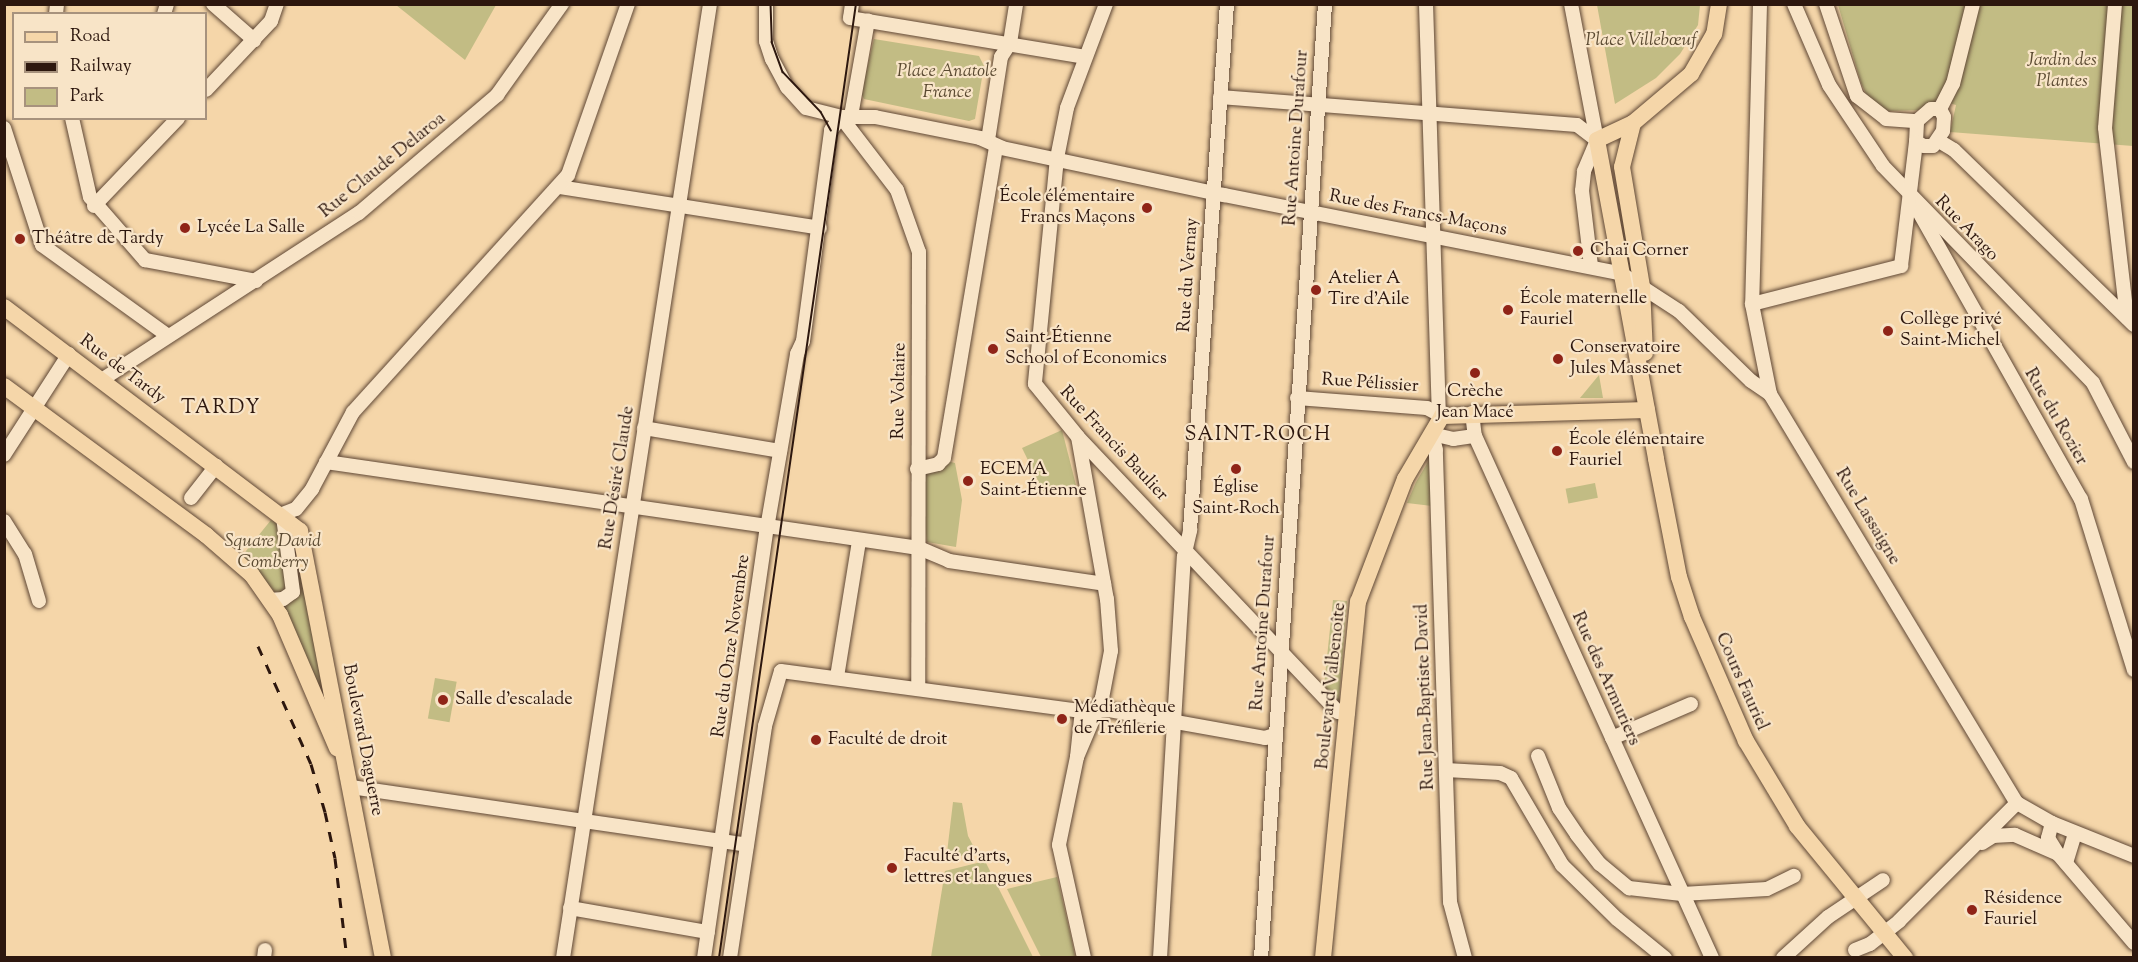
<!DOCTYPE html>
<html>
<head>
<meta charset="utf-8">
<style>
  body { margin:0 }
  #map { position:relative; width:2138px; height:962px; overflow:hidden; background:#f5d6a9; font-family:"Sorts Mill Goudy",serif }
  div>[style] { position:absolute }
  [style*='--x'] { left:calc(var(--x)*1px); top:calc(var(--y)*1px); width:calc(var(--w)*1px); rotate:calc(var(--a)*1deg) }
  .green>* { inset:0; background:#c2bc84; transform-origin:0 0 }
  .roads { filter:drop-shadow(0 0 2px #5f4735) drop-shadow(0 0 2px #5f4735) }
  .minor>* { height:14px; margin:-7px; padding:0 7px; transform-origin:7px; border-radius:7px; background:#f8e4c7 }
  .major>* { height:16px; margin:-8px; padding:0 8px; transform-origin:8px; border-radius:8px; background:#f5d6a9 }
  .tram>* { height:1.5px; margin:-0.75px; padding:0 0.75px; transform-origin:0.75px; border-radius:0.75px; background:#2d170e }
  .rail>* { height:3px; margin-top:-1.5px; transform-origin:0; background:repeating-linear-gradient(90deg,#2d170e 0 10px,transparent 0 20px) }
  .dots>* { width:16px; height:16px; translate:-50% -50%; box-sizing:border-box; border:3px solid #f8e4c7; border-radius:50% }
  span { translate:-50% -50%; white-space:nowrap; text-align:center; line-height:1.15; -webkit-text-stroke:4.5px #f8e4c7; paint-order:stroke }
  .park-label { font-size:18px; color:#5a4931; font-style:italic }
  .street-label { font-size:18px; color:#2d170e }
  .poi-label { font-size:18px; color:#2d170e }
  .right { translate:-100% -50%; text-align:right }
  .left { translate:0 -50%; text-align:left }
  .neighbourhood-label { font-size:20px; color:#2d170e; letter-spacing:1.5px }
  .frame { position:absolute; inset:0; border:6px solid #2d170e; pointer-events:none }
  .legend { position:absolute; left:12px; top:12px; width:195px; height:108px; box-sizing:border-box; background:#f8e4c7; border:2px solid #a7927d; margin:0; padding:8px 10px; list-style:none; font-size:18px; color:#2d170e }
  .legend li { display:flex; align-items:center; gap:12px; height:30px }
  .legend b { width:30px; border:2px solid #a7927d }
</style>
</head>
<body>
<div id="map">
  <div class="green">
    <i style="clip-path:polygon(396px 5px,396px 4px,496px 5px,465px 60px)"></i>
    <i style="clip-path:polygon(1597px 5px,1700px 5px,1698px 25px,1680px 54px,1656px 78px,1615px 104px)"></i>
    <i style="clip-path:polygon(1838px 5px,2133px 5px,2133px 146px,1950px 132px,1956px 105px,1939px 100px,1927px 110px,1888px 111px,1869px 100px,1861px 83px)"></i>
    <i style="clip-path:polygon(874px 39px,979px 56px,984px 66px,975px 119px,969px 121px,864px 99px,861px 93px)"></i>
    <i style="clip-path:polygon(1599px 375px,1603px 398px,1580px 398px)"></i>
    <i style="clip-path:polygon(1062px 430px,1078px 493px,1046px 497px,1022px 448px)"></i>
    <i style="clip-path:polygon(1431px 457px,1432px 506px,1407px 503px,1416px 482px)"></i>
    <i style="clip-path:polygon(947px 461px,955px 463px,962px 500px,956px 547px,927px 542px,923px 511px,924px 473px)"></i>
    <i style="left:1595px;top:483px;width:15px;height:30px;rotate:79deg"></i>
    <i style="clip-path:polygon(271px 520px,294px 535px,325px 700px,274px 591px,242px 556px)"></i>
    <i style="clip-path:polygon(1333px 600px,1347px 601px,1339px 701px,1324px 686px)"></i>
    <i style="left:435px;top:678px;width:22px;height:41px;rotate:10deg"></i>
    <i style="clip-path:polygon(953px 802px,962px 803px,968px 836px,976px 851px,946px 861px)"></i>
    <i style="clip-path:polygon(985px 861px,1033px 957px,931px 957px,945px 871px)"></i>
    <i style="clip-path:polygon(1057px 877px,1072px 941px,1075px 957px,1041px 957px,1007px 889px)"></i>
  </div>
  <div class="roads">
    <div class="minor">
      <i style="--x:213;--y:4;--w:55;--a:41.3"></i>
      <i style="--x:766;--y:4;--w:37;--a:90"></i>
      <i style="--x:766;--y:41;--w:19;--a:72"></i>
      <i style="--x:772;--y:59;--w:32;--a:62"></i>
      <i style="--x:787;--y:87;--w:28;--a:48"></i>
      <i style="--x:806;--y:108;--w:36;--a:14"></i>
      <i style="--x:841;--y:117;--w:34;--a:0"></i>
      <i style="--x:875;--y:117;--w:107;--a:11.3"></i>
      <i style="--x:980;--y:138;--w:24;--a:24"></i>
      <i style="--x:1002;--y:148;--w:227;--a:12"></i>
      <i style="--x:1224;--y:195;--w:406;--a:11.2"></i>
      <i style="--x:1622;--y:274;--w:68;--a:33"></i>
      <i style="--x:1679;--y:311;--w:100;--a:44.2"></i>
      <i style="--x:1751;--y:381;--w:23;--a:34"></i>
      <i style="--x:1770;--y:394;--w:478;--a:58.9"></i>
      <i style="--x:2017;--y:803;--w:40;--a:29.7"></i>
      <i style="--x:2052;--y:823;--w:88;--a:21.9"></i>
      <i style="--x:852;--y:4;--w:14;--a:98"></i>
      <i style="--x:850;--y:18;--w:238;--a:9.4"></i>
      <i style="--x:1106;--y:4;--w:111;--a:110.6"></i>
      <i style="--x:1067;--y:108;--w:51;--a:101.3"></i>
      <i style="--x:1057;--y:158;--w:227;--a:95.6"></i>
      <i style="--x:1035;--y:384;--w:68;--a:50.9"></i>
      <i style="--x:1078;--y:437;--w:378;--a:46.6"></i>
      <i style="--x:1338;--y:712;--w:10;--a:6"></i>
      <i style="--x:1426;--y:4;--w:409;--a:88.2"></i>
      <i style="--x:1571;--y:4;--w:138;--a:79.2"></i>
      <i style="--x:1760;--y:4;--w:300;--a:91.5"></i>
      <i style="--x:1752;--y:304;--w:92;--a:78.7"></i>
      <i style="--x:1794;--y:4;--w:88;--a:66.6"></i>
      <i style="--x:1829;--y:85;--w:97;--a:56.3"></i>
      <i style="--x:1883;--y:166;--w:302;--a:45.9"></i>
      <i style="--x:2093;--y:383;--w:89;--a:62.6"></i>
      <i style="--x:1826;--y:4;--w:97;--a:71.4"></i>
      <i style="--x:1857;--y:96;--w:37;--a:38"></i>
      <i style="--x:1886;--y:119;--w:31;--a:4"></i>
      <i style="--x:2115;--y:4;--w:124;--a:94.6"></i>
      <i style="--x:2105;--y:128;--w:191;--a:83.4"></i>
      <i style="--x:56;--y:14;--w:10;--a:-84"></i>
      <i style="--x:164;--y:14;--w:10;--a:-73"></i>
      <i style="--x:206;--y:90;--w:95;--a:-46.7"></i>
      <i style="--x:271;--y:21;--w:18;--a:-71"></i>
      <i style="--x:1220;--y:97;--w:358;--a:4.5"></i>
      <i style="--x:1577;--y:125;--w:25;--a:37"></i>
      <i style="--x:1931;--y:109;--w:9;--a:0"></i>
      <i style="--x:1940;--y:109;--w:9;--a:63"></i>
      <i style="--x:1944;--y:117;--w:14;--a:94"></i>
      <i style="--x:1943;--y:131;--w:18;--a:124"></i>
      <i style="--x:1933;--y:146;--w:9;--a:180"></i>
      <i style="--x:1924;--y:146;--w:9;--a:-153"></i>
      <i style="--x:1916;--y:142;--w:21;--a:-87"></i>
      <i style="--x:1917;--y:121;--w:18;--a:-41"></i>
      <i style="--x:1940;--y:109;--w:28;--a:-63"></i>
      <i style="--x:1953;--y:84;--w:82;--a:-76"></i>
      <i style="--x:851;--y:116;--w:97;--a:-79.9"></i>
      <i style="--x:841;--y:117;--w:92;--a:52.5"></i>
      <i style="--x:897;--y:190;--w:66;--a:70.5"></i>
      <i style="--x:919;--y:252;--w:436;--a:90.1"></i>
      <i style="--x:72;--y:118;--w:81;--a:77.2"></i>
      <i style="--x:90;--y:197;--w:84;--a:48.9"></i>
      <i style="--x:145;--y:260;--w:113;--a:10.7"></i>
      <i style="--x:4;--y:128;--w:123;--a:72"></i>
      <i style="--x:42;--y:245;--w:155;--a:35.8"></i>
      <i style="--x:988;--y:140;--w:84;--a:-81.1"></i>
      <i style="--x:1001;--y:57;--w:17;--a:-57"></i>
      <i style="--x:1010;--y:43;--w:39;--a:-81"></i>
      <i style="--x:1939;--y:141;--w:17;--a:31"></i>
      <i style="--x:1954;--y:150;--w:251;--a:44.2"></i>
      <i style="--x:559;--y:187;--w:264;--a:8.9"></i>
      <i style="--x:94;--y:206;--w:122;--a:-46.3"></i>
      <i style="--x:1919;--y:212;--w:330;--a:60.6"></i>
      <i style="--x:2081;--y:499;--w:179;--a:72.8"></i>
      <i style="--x:1591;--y:266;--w:76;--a:-96.8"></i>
      <i style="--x:1582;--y:191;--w:20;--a:-84"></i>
      <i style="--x:1584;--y:171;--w:34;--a:-67"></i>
      <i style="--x:1752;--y:304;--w:154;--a:-14.3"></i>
      <i style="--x:1901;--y:266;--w:125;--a:-83.1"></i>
      <i style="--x:103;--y:379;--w:305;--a:-33"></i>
      <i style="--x:359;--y:213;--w:182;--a:-40.5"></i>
      <i style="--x:497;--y:95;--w:112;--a:-54.5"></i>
      <i style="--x:1297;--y:398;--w:130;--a:4.4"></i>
      <i style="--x:1427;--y:408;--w:17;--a:28"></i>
      <i style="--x:1472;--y:413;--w:23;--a:83"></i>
      <i style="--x:1475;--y:436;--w:573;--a:65.58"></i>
      <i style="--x:644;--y:428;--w:138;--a:9.6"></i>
      <i style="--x:1078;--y:437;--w:165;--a:79.9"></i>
      <i style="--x:1107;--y:599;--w:52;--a:85.6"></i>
      <i style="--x:1111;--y:651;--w:48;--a:100.8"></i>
      <i style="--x:1102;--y:698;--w:64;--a:113"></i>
      <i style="--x:1077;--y:757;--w:37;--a:-84"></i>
      <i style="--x:1081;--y:720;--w:10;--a:-53"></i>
      <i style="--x:4;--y:455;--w:120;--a:-57.2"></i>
      <i style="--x:326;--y:462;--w:599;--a:8.25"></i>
      <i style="--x:919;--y:548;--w:33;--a:23"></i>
      <i style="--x:949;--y:561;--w:157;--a:8.4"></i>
      <i style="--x:917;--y:469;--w:22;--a:-13"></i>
      <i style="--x:938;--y:464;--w:8;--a:-45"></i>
      <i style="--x:944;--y:458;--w:316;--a:-80.5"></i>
      <i style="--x:191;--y:498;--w:41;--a:-52"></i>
      <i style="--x:280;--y:515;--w:17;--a:-21"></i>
      <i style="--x:296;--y:509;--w:26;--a:-51"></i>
      <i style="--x:312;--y:489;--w:87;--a:-62"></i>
      <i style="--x:353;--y:412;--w:320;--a:-47.8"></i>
      <i style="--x:568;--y:175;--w:181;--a:-70.7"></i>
      <i style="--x:4;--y:521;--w:39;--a:58"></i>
      <i style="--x:25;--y:554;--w:49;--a:73.4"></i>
      <i style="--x:269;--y:600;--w:14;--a:-4"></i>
      <i style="--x:283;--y:599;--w:12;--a:-35"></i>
      <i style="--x:293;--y:592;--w:76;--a:-97.6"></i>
      <i style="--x:837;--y:677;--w:138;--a:-80.8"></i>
      <i style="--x:1612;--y:738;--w:86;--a:-23.3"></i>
      <i style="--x:1538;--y:756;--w:56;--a:68"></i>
      <i style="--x:1559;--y:808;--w:32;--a:56"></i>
      <i style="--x:1577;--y:835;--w:37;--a:52"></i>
      <i style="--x:1600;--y:864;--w:38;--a:40"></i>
      <i style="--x:1629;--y:888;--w:53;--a:6.5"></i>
      <i style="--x:1682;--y:894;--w:85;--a:-3.4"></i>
      <i style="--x:1767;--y:889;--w:30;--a:-26"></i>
      <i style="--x:1077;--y:757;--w:90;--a:101.6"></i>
      <i style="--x:1059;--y:845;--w:116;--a:77.5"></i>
      <i style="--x:1446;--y:770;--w:54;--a:3.2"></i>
      <i style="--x:1500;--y:773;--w:12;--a:24"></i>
      <i style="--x:1511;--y:778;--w:101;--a:59.6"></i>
      <i style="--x:1562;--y:865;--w:77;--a:44.5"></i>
      <i style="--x:1617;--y:919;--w:62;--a:39.1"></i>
      <i style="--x:351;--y:787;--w:400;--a:8.3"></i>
      <i style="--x:2052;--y:823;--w:16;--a:105"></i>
      <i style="--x:2048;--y:838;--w:19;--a:58"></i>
      <i style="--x:2058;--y:854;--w:117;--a:49.5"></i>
      <i style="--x:1982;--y:843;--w:13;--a:-32"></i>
      <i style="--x:1993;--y:836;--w:22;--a:-3"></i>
      <i style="--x:2015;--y:835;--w:45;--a:23.7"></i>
      <i style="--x:2066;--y:863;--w:30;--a:-73"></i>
      <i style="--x:570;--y:908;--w:140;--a:9.9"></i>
      <i style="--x:1855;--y:950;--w:16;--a:-22"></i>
      <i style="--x:1870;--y:944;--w:37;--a:-38"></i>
      <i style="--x:1899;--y:921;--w:167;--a:-45"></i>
      <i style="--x:264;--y:958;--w:8;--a:-83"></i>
      <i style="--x:563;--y:958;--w:965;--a:-81.24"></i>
      <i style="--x:704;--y:958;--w:435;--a:-81.7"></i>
      <i style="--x:767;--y:528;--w:177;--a:-80.2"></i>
      <i style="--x:797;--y:354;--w:14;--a:-65"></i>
      <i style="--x:803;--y:341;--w:213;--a:-82.4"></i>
      <i style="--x:831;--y:130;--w:16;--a:-52"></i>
      <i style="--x:730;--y:958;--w:235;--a:-81.4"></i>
      <i style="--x:765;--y:726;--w:57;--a:-73.8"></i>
      <i style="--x:781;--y:671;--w:309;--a:7.6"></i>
      <i style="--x:1087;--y:712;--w:22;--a:-5"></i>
      <i style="--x:1109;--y:710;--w:158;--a:10.2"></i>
      <i style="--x:1265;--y:738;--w:9;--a:-18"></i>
      <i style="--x:1160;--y:958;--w:402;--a:-86.6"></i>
      <i style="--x:1184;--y:557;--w:28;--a:-77"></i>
      <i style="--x:1190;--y:530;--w:527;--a:-85.98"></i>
      <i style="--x:1261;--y:958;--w:956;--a:-86.16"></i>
      <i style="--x:1465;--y:958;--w:58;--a:-105"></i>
      <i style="--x:1450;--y:902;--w:452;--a:-91.8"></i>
      <i style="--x:1436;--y:450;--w:16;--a:-104"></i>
      <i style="--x:1432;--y:434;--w:22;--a:13"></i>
      <i style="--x:1453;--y:439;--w:22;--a:-8"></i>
      <i style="--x:1783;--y:958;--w:61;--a:-42.3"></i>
      <i style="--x:1828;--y:917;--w:66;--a:-33.9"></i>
    </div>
    <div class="major">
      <i style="--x:1719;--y:4;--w:30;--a:99"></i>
      <i style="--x:1714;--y:34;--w:46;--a:119.9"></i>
      <i style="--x:1691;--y:74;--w:76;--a:139.8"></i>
      <i style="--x:1633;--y:123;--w:40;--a:155"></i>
      <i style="--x:1597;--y:140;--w:324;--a:79.5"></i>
      <i style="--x:1656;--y:459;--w:120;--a:79"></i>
      <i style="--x:1679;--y:577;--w:42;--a:72"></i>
      <i style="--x:1692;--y:617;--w:135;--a:66.5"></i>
      <i style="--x:1746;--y:741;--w:99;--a:59"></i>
      <i style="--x:1797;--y:826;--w:171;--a:50.7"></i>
      <i style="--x:1633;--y:123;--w:45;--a:104"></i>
      <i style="--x:1622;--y:167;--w:122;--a:80.5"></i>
      <i style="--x:1642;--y:287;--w:66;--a:87.4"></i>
      <i style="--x:4;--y:307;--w:371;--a:37.1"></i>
      <i style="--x:300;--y:531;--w:435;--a:79"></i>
      <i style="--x:4;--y:386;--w:251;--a:36.4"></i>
      <i style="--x:206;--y:535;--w:61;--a:41"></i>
      <i style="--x:252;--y:575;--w:49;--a:55"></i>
      <i style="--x:280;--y:615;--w:145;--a:66.8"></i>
      <i style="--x:1323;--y:958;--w:358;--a:-84.4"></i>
      <i style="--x:1358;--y:602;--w:132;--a:-69.1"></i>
      <i style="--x:1405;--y:479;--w:73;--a:-59.6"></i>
      <i style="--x:1442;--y:416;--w:205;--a:-1.7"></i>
    </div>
  </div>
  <div class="tram">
    <i style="--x:771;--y:4;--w:38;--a:88"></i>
    <i style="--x:772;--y:42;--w:32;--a:70"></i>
    <i style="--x:783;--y:72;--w:55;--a:46.5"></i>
    <i style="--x:821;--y:112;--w:21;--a:61"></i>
    <i style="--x:719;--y:958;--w:964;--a:-81.83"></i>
  </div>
  <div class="rail">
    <i style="--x:258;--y:646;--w:129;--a:65.8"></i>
    <i style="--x:311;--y:764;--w:50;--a:73.7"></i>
    <i style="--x:325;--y:812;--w:47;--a:77.7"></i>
    <i style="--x:335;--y:858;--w:101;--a:83.2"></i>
  </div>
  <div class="dots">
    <i style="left:1147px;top:208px;background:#8f2418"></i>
    <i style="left:185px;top:228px;background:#8f2418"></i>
    <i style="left:20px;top:239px;background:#8f2418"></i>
    <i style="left:1578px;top:251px;background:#8f2418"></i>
    <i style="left:1316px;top:290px;background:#8f2418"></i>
    <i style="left:1508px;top:310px;background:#8f2418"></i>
    <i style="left:1888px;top:331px;background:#8f2418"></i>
    <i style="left:993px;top:349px;background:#8f2418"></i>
    <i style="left:1558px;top:359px;background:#8f2418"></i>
    <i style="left:1475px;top:373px;background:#8f2418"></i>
    <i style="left:1557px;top:451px;background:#8f2418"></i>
    <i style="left:1236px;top:469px;background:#8f2418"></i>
    <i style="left:968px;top:481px;background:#8f2418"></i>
    <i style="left:443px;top:700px;background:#8f2418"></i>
    <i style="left:1062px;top:719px;background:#8f2418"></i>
    <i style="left:816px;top:740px;background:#8f2418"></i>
    <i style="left:892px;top:868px;background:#8f2418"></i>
    <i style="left:1972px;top:910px;background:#8f2418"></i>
  </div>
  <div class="park-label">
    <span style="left:1641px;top:41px">Place Villebœuf</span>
    <span style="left:2062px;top:72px">Jardin des<br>Plantes</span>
    <span style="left:947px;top:83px">Place Anatole<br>France</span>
    <span style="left:273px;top:553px">Square David<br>Comberry</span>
  </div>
  <div class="street-label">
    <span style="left:1297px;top:138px;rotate:-86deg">Rue Antoine Durafour</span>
    <span style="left:383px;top:166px;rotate:-39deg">Rue Claude Delaroa</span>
    <span style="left:1418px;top:214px;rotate:11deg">Rue des Francs-Maçons</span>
    <span style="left:1966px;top:229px;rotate:46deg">Rue Arago</span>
    <span style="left:1189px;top:275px;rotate:-86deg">Rue du Vernay</span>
    <span style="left:122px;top:370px;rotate:37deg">Rue de Tardy</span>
    <span style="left:1370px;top:384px;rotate:4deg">Rue Pélissier</span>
    <span style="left:900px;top:391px;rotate:-89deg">Rue Voltaire</span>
    <span style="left:2055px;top:417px;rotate:60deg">Rue du Rozier</span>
    <span style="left:1113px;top:444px;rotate:47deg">Rue Francis Baulier</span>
    <span style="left:618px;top:478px;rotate:-81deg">Rue Désiré Claude</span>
    <span style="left:1867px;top:517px;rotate:59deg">Rue Lassaigne</span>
    <span style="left:1264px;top:623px;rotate:-86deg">Rue Antoine Durafour</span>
    <span style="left:732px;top:646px;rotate:-82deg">Rue du Onze Novembre</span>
    <span style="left:1605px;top:679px;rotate:66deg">Rue des Armuriers</span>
    <span style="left:1741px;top:682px;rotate:66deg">Cours Fauriel</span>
    <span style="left:1332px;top:686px;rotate:-84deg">Boulevard Valbenoîte</span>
    <span style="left:1426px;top:697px;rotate:-92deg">Rue Jean-Baptiste David</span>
    <span style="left:362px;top:740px;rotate:79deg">Boulevard Daguerre</span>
  </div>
  <div class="poi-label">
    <span class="right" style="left:1135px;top:208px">École élémentaire<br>Francs Maçons</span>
    <span class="left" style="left:197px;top:228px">Lycée La Salle</span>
    <span class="left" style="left:32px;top:239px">Théâtre de Tardy</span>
    <span class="left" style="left:1590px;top:251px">Chaï Corner</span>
    <span class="left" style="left:1328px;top:290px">Atelier A<br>Tire d'Aile</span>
    <span class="left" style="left:1520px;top:310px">École maternelle<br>Fauriel</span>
    <span class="left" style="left:1900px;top:331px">Collège privé<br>Saint-Michel</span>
    <span class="left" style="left:1005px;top:349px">Saint-Étienne<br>School of Economics</span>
    <span class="left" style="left:1570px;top:359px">Conservatoire<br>Jules Massenet</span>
    <span style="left:1475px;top:403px">Crèche<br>Jean Macé</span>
    <span class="left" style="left:1569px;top:451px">École élémentaire<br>Fauriel</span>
    <span class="left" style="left:980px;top:481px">ECEMA<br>Saint-Étienne</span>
    <span style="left:1236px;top:499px">Église<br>Saint-Roch</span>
    <span class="left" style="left:455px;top:700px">Salle d'escalade</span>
    <span class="left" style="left:1074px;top:719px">Médiathèque<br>de Tréfilerie</span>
    <span class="left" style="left:828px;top:740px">Faculté de droit</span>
    <span class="left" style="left:904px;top:868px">Faculté d'arts,<br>lettres et langues</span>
    <span class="left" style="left:1984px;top:910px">Résidence<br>Fauriel</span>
  </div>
  <div class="neighbourhood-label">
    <span style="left:221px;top:408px">TARDY</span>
    <span style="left:1258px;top:435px">SAINT-ROCH</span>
  </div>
  <div class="frame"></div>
  <ul class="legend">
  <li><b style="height:8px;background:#f5d6a9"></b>Road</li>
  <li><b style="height:8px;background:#2d170e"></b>Railway</li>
  <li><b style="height:16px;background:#c2bc84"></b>Park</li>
  </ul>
</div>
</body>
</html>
